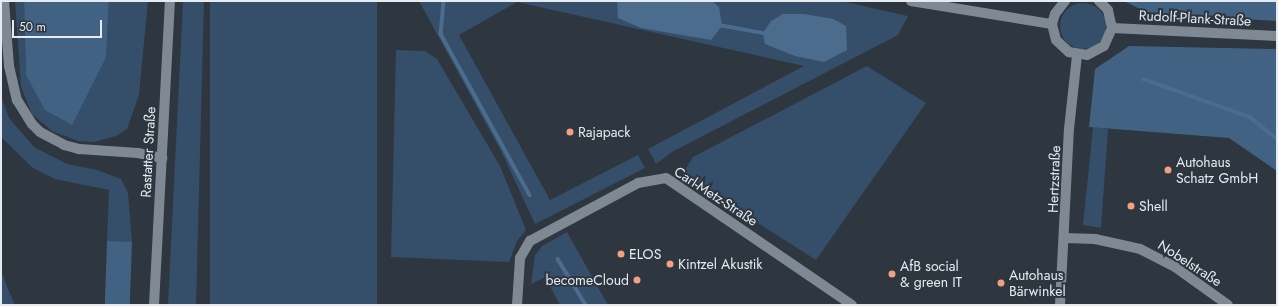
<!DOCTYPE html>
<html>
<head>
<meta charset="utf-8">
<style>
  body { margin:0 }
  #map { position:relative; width:1278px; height:306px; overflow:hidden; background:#2e363f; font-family:Jost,sans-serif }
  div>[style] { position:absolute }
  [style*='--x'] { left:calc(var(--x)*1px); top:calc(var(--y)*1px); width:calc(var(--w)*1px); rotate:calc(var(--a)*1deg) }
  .green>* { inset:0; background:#354e6a; transform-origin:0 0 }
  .round { border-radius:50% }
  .forest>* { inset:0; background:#426283; transform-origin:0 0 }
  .water>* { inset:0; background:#4c6c8e }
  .stream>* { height:3.5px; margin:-1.75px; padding:0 1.75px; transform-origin:1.75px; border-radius:1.75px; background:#4c6c8e }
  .street>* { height:10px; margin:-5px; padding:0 5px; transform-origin:5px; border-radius:5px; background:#7f8994 }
  .secondary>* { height:10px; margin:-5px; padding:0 5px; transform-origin:5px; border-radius:5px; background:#7f8994 }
  .dots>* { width:11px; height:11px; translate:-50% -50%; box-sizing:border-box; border:2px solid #2e363f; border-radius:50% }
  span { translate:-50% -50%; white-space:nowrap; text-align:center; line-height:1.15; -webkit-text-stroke:4px #2e363f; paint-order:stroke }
  .street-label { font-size:14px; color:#e5ebf1 }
  .poi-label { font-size:14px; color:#e5ebf1 }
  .left { translate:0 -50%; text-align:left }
  .right { translate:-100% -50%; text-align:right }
  .frame { position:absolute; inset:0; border:2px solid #e5ebf1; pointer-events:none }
  .scale { position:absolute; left:12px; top:20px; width:90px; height:18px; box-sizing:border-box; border:2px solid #e5ebf1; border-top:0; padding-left:5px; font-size:12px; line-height:14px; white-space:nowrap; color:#e5ebf1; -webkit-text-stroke:3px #2e363f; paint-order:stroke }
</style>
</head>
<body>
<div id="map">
  <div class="green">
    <i style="clip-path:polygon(15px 1px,24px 1px,26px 75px,106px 57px,109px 1px,148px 1px,139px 95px,127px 129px,116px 136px,94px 142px,78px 141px,52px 131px,32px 114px,21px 87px)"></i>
    <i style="clip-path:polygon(183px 1px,204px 1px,196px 305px,168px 305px)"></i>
    <i style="left:210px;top:1px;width:167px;height:304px"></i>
    <i style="clip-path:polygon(419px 1px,841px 1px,908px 16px,898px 35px,672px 152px,656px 164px,648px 149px,804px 66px,517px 2px,459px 35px,550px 200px,638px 155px,645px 168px,535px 224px,501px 151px)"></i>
    <i class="round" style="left:1060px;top:3px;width:46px;height:46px"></i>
    <i style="clip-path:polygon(396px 50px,425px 51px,437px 59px,500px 166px,526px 230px,517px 241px,509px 262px,391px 257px)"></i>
    <i style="clip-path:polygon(867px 66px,926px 103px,816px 260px,682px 175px,693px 157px)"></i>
    <i style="clip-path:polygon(1px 96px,9px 118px,34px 147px,67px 164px,97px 170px,121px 179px,128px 193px,132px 242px,107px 241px,109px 190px,55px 179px,33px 168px,2px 138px)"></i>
    <i style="clip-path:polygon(1093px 127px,1108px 129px,1101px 228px,1083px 225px)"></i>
    <i style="clip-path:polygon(567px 232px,608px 305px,560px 305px,545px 277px,531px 284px,535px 255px,542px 246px)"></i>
    <i style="clip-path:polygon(1px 271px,13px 301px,15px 305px,1px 305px)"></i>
  </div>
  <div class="forest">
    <i style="clip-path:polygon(24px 1px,109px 1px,106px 57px,72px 125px,45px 110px,26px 75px)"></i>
    <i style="clip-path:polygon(1124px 1px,1277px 1px,1277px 21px,1148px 13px)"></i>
    <i style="clip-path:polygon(1129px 46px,1277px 49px,1277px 171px,1229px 138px,1089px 127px,1095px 69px)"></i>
    <i style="left:107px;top:241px;width:25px;height:64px;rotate:2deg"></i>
  </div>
  <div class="water">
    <i style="clip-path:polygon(617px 1px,712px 1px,719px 7px,722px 26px,711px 40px,641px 28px,618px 18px)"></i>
    <i style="clip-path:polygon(783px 14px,804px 14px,833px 19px,846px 26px,847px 50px,824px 62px,795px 56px,765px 44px,763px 33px,771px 21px)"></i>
  </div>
  <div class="stream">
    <i style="--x:444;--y:1;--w:33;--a:95"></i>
    <i style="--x:441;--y:34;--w:184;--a:61.1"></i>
    <i style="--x:719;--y:25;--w:45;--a:10.3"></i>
    <i style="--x:1143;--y:79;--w:114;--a:19.6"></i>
    <i style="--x:1250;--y:117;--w:35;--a:39"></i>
    <i style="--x:558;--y:259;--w:54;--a:58.7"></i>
  </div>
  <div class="street">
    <i style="--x:1065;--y:238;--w:30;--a:2"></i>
    <i style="--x:1095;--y:239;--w:46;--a:12.5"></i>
    <i style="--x:1140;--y:249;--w:39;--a:27"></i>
    <i style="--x:1175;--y:267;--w:65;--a:35.6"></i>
    <i style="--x:517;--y:305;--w:47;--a:-86.3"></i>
    <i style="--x:520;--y:258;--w:20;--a:-60"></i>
    <i style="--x:530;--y:241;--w:123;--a:-28.2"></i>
    <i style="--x:638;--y:183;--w:28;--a:-10"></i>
    <i style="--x:666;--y:178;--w:225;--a:34.3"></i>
  </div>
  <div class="secondary">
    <i style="--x:4;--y:1;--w:65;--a:85.6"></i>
    <i style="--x:9;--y:66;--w:35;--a:77"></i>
    <i style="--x:17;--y:100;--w:28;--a:58"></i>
    <i style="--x:32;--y:124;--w:11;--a:45"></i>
    <i style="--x:40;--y:132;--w:27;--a:28"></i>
    <i style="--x:64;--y:145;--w:16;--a:15"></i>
    <i style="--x:79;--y:149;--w:59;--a:3.9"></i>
    <i style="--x:138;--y:153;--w:25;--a:12"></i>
    <i style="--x:911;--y:1;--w:143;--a:9.3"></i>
    <i style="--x:1065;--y:1;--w:16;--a:128"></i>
    <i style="--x:1055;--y:14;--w:10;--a:107"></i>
    <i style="--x:1052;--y:24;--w:16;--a:76"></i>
    <i style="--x:1056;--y:40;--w:18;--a:43"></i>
    <i style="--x:1069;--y:52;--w:18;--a:9"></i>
    <i style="--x:1087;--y:55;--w:19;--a:-28"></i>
    <i style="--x:1104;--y:46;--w:20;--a:-66"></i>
    <i style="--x:1112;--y:28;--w:18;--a:-103"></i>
    <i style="--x:1108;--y:10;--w:13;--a:-135"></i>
    <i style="--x:1112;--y:28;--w:165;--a:2.8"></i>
    <i style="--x:154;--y:305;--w:304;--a:-87"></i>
    <i style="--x:1060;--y:305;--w:176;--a:-87.1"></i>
    <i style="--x:1069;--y:129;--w:74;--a:-83.8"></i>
  </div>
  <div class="dots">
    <i style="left:570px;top:132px;background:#f2a081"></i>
    <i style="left:1168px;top:170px;background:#f2a081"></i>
    <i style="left:1131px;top:206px;background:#f2a081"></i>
    <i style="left:621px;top:254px;background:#f2a081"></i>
    <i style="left:670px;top:264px;background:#f2a081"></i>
    <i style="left:892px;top:274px;background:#f2a081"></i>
    <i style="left:637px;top:280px;background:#f2a081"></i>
    <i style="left:1001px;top:283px;background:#f2a081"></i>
  </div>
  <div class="street-label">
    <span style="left:1195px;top:18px;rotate:3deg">Rudolf-Plank-Straße</span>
    <span style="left:148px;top:152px;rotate:-87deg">Rastatter Straße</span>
    <span style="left:1054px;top:179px;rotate:-88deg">Hertzstraße</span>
    <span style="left:716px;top:196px;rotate:33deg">Carl-Metz-Straße</span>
    <span style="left:1190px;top:263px;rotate:33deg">Nobelstraße</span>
  </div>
  <div class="poi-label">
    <span class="left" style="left:578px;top:132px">Rajapack</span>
    <span class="left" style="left:1176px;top:170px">Autohaus<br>Schatz GmbH</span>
    <span class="left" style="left:1139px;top:206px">Shell</span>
    <span class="left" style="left:629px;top:254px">ELOS</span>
    <span class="left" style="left:678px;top:264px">Kintzel Akustik</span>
    <span class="left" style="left:900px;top:274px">AfB social<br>&amp; green IT</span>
    <span class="left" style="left:1009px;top:283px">Autohaus<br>Bärwinkel</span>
    <span class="right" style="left:629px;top:280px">becomeCloud</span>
  </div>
  <div class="frame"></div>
  <div class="scale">50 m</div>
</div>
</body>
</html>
